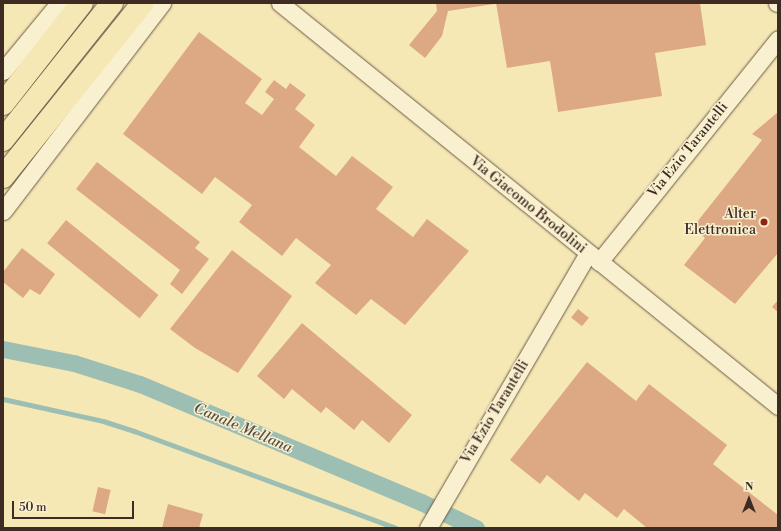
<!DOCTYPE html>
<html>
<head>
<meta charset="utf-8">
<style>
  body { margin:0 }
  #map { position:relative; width:781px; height:531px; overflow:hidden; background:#f6e8b5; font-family:"Libre Bodoni",serif }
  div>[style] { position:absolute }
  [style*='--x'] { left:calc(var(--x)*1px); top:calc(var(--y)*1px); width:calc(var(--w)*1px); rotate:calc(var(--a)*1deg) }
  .stream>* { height:5px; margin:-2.5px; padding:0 2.5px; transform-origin:2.5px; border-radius:2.5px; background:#9dbfb3 }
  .canal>* { height:17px; margin:-8.5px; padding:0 8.5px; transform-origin:8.5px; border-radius:8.5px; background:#9dbfb3 }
  .building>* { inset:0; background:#dda985; transform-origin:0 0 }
  .roads { filter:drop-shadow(0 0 1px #6c5a48) drop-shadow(0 0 1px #6c5a48) }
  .minor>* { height:17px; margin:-8.5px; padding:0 8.5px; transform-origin:8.5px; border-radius:8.5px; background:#f9f0cf }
  .highway>* { height:22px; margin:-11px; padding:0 11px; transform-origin:11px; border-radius:11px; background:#f6e8b5 }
  .dots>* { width:11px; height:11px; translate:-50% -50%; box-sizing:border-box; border:2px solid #f9f0cf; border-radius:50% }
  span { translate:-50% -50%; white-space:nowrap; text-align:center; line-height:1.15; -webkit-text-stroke:3px #f9f0cf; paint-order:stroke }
  .street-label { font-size:14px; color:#3e2b24 }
  .poi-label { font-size:14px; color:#3e2b24 }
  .right { translate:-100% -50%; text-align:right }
  .water-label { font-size:15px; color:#565048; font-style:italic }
  .frame { position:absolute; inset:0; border:4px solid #3e2b24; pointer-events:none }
  .north { position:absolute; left:729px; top:479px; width:40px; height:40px; -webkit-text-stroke:3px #f9f0cf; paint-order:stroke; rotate:0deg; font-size:11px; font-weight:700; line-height:16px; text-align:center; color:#3e2b24 }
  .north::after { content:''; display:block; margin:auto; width:14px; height:18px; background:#3e2b24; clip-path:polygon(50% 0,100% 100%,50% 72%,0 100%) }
  .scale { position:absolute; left:12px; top:501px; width:122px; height:18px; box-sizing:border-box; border:2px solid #3e2b24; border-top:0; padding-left:5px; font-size:12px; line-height:14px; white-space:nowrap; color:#3e2b24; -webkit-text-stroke:3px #f9f0cf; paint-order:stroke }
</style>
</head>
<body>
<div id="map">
  <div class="stream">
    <i style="--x:3;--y:399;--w:102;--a:12.4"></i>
    <i style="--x:103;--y:421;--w:33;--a:18"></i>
    <i style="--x:134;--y:431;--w:279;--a:20.3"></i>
  </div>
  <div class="canal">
    <i style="--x:3;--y:349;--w:72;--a:11.2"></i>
    <i style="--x:74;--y:363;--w:69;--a:17.7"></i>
    <i style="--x:140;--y:384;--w:305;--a:22.8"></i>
    <i style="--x:421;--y:502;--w:61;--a:25.3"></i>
  </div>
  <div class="building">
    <i style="clip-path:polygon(436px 3px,494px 3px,494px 4px,448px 11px,442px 36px,425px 58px,409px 45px,437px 11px)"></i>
    <i style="clip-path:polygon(496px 3px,700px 3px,706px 45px,655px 53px,662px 96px,558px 112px,550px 61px,507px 68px)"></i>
    <i style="clip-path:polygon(199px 32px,262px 79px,245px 103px,262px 115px,274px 99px,265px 92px,274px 80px,286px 89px,290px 83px,306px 95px,295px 109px,315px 125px,299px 147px,336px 176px,352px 156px,393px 187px,376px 209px,413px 237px,427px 219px,469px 251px,405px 325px,371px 299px,356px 315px,315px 283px,331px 265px,296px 238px,282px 256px,239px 222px,252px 205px,215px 177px,202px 194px,123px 134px)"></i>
    <i style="clip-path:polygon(778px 112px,778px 253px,735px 304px,684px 265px,705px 238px,693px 227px,762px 140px,752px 134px)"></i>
    <i style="clip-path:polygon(97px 162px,200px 242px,195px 248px,209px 259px,182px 294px,170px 284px,180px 270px,76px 189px)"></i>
    <i style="left:66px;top:220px;width:119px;height:30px;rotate:39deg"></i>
    <i style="clip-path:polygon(22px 248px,55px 274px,40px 295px,30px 289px,23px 298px,3px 282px,3px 272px)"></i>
    <i style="clip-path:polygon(232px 250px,292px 296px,238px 373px,195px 348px,170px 329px)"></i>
    <i style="clip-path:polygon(778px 300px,778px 312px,772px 307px)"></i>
    <i style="left:578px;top:309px;width:14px;height:11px;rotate:39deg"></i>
    <i style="clip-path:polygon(302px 323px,412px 415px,389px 443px,362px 420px,354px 430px,326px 407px,321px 413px,292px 389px,284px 399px,257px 376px)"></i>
    <i style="clip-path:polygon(587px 362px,636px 401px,649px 384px,727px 445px,713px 464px,778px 515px,778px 528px,647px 528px,624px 509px,617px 518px,585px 493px,579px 501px,547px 475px,540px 484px,510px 460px)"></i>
    <i style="left:98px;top:487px;width:13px;height:25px;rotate:13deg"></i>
    <i style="clip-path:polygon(168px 504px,203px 514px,199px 528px,162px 528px)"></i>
  </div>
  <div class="roads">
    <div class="minor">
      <i style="--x:280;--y:3;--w:641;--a:38.98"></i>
      <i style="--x:777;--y:3;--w:1;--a:0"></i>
      <i style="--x:3;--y:71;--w:88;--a:-50.5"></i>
      <i style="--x:3;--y:211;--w:262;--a:-52.6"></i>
      <i style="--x:599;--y:262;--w:286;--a:-51.2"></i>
      <i style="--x:428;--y:528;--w:318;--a:-59.8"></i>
    </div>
    <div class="highway">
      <i style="--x:3;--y:104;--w:128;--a:-52"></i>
      <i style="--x:3;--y:140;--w:175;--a:-51.5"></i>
      <i style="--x:3;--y:177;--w:223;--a:-51.2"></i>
    </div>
  </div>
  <div class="dots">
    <i style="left:764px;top:222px;background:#8f2418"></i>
  </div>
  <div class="street-label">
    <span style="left:688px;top:150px;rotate:-51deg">Via Ezio Tarantelli</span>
    <span style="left:528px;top:205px;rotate:39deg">Via Giacomo Brodolini</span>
    <span style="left:495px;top:412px;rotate:-59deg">Via Ezio Tarantelli</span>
  </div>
  <div class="poi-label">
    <span class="right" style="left:756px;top:222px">Alter<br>Elettronica</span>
  </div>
  <div class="water-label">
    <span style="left:243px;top:428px;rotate:23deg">Canale Mellana</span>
  </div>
  <div class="frame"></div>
  <div class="north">N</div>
  <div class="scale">50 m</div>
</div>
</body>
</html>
